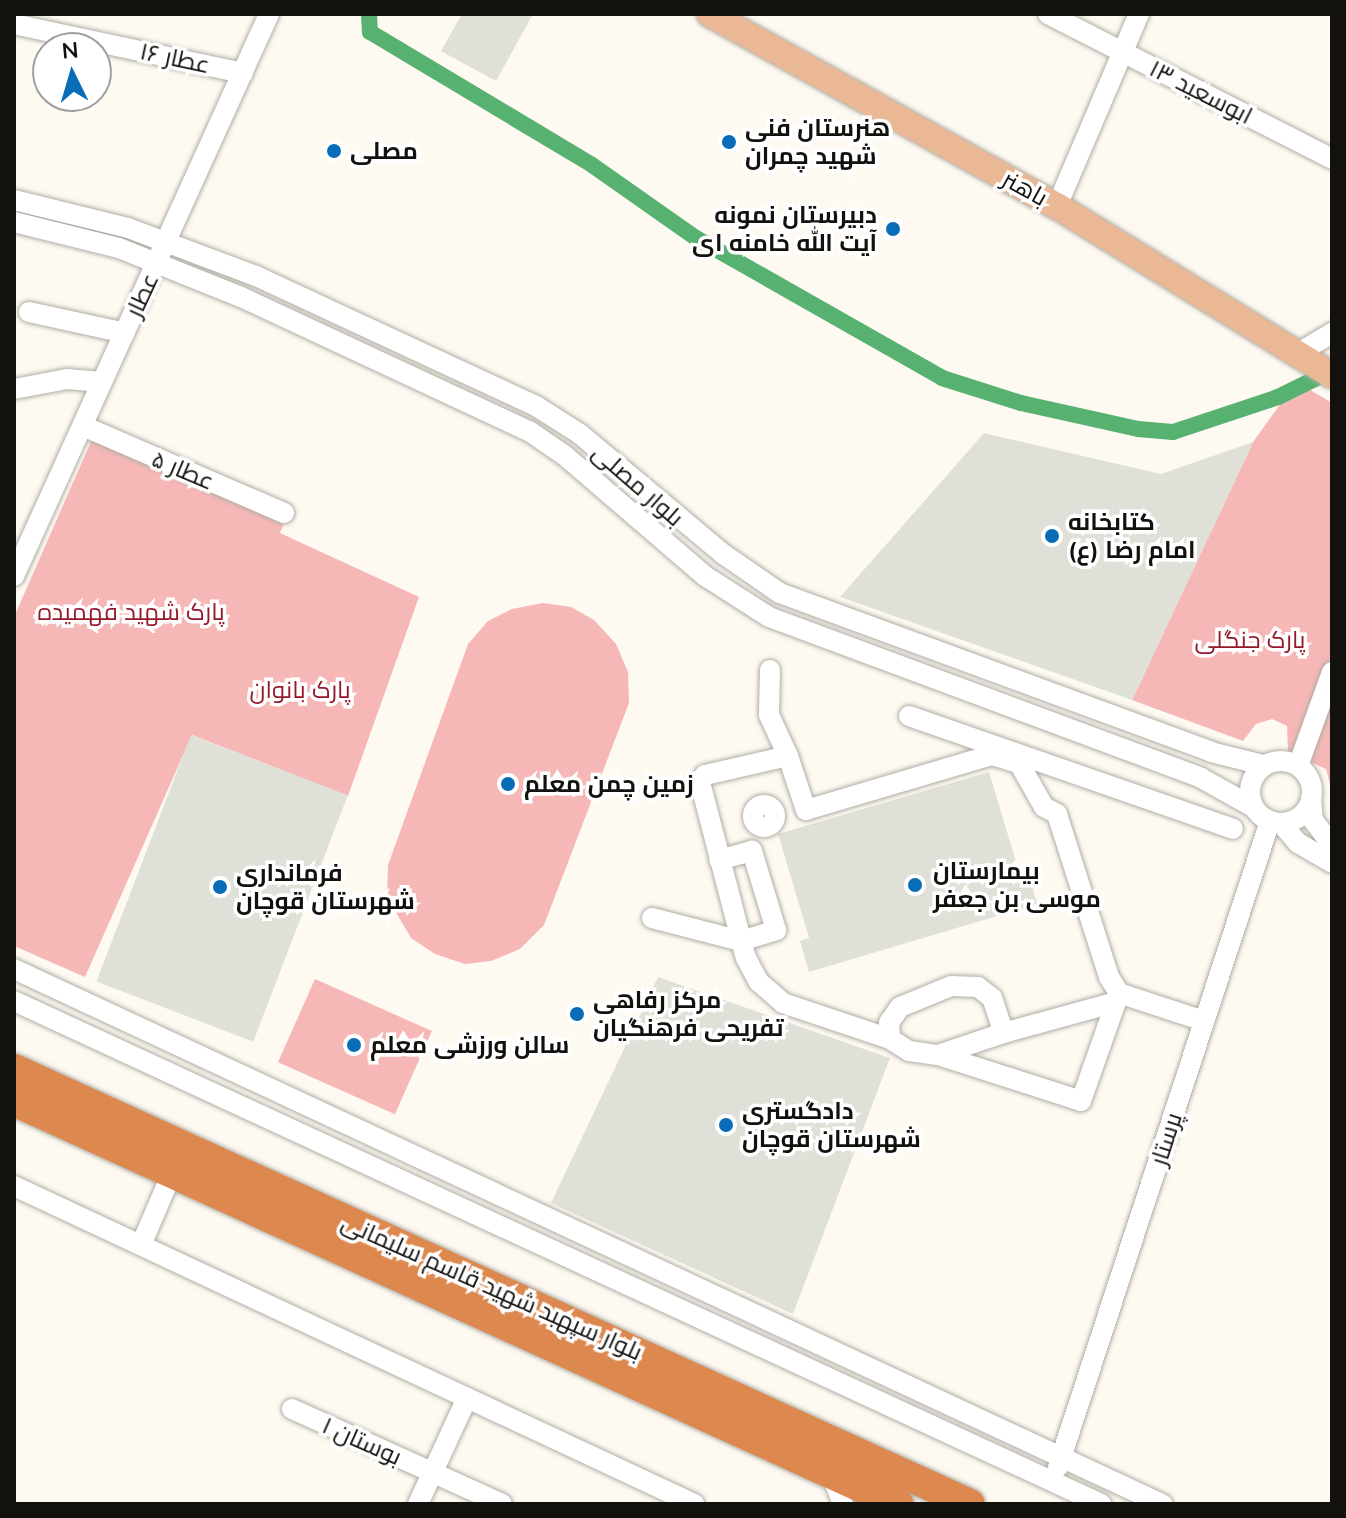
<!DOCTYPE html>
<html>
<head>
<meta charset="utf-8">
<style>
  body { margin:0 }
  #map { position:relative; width:1346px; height:1518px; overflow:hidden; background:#fefaf2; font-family:Mulish,Cairo,sans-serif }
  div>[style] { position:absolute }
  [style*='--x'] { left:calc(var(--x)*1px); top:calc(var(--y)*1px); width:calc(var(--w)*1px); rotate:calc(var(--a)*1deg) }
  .green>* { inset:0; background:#f6b8b7; transform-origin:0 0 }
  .canal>* { height:16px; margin:-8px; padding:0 8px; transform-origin:8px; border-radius:8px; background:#57b272 }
  .building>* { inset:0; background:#dfe1d9; transform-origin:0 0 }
  .roads { filter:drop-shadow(0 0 2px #b0ada5) drop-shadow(0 0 2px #b0ada5) }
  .minor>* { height:20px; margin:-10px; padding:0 10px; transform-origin:10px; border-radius:10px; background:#fff }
  .minor>.ring { margin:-10px; padding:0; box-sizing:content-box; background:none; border:20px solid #fff; border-radius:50% }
  .major>* { height:26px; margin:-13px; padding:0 13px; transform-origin:13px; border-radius:13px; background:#ebb895 }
  .highway>* { height:30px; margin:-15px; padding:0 15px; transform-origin:15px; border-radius:15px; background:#dd884f }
  .dots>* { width:22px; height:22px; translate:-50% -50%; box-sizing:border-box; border:4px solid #fff; border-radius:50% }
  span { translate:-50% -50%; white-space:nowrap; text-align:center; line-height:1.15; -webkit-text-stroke:7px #fff; paint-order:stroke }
  .street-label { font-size:24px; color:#12110e }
  .poi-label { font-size:24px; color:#12110e; font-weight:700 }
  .left { translate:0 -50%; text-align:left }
  .right { translate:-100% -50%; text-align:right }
  .park-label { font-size:24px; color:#95182a }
  .frame { position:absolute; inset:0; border:16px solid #12110e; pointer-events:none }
  .north { position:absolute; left:32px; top:32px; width:80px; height:80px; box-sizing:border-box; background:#fff; border:2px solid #a0a09f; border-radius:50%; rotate:355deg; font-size:22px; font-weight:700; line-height:32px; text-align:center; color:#12110e }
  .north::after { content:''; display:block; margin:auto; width:28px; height:36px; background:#086cb8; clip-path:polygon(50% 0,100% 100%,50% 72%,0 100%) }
</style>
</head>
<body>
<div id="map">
  <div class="green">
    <i style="clip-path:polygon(1307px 388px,1332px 403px,1332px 792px,1326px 769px,1288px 752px,1287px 726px,1272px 719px,1256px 724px,1243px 741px,1132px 700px,1253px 442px,1281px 403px)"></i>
    <i style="clip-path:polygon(93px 437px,285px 520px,280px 533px,419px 597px,348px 796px,192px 735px,85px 977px,14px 946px,14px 617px)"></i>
    <i style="clip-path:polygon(543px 603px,571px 607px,594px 620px,616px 644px,628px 672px,629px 703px,544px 925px,520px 949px,491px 961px,465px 964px,435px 954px,411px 938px,387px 897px,388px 865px,468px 644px,488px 621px,512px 609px)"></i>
    <i style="left:315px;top:979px;width:128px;height:91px;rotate:24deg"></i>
  </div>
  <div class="canal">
    <i style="--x:369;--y:14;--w:18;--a:87"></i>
    <i style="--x:370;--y:32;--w:259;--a:30.9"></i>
    <i style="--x:592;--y:165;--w:127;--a:35.1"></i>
    <i style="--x:696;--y:238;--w:283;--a:29.6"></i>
    <i style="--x:942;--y:378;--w:83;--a:17.6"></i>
    <i style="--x:1021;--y:403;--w:120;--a:12.5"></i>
    <i style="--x:1138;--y:429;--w:35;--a:5"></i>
    <i style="--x:1173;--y:432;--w:111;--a:-18.4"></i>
    <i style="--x:1278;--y:397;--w:59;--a:-26.1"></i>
  </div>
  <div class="building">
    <i style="clip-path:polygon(462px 14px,533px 14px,496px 81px,441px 51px)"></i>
    <i style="clip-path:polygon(984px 433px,1161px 474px,1253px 442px,1132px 700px,840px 597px)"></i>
    <i style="left:191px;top:735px;width:168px;height:264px;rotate:21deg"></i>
    <i style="clip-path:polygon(989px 772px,1020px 875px,1028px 872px,1037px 904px,809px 972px,800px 941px,809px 938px,778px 834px)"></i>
    <i style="clip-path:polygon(658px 977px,890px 1058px,793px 1314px,551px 1203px)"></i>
  </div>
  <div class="roads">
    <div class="minor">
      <i style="--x:1048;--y:14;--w:319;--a:27"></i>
      <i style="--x:14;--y:24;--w:234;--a:12.1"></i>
      <i style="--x:14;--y:200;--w:117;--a:13.8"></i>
      <i style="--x:128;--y:228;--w:137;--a:20.6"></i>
      <i style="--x:256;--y:276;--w:309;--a:24.9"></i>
      <i style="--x:536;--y:406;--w:52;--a:32.5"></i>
      <i style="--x:580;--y:434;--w:187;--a:40"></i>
      <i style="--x:723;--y:554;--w:69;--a:34.4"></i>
      <i style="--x:780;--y:593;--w:459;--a:20.2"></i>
      <i style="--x:1211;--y:752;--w:54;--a:14"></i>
      <i style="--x:1057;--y:206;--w:209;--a:-66.9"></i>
      <i style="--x:14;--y:222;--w:108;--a:13.9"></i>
      <i style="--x:119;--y:248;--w:131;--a:21.9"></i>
      <i style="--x:241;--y:297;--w:318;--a:25"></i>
      <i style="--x:529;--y:431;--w:42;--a:34.4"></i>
      <i style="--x:564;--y:455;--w:186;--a:40.6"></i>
      <i style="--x:705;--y:576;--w:76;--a:32.6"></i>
      <i style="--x:769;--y:617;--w:461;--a:20.4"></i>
      <i style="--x:1201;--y:778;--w:60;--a:29.1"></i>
      <i style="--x:29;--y:312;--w:98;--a:12.3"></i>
      <i style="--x:1297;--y:354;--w:41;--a:-31"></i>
      <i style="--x:14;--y:389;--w:54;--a:-10.7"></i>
      <i style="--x:67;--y:379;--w:35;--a:5"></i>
      <i style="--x:83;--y:426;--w:219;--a:23.4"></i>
      <i style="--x:14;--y:576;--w:617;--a:-65.59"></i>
      <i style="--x:770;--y:670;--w:45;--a:91.3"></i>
      <i style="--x:769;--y:715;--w:45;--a:65.1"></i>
      <i style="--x:788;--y:756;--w:57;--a:71.6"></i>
      <i style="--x:806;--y:810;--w:194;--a:-16.5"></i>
      <i style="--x:992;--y:755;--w:28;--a:17"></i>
      <i style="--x:1019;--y:763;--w:51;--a:60.4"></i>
      <i style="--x:1044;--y:807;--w:15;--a:28"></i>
      <i style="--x:1057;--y:814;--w:171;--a:72.3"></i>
      <i style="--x:1109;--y:977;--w:19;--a:58"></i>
      <i style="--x:1119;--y:993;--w:89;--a:18.2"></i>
      <i style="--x:909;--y:716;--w:343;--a:19.2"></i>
      <i style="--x:788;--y:756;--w:85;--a:167.1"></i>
      <i style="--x:705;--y:775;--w:9;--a:126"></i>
      <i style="--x:700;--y:782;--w:182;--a:75.4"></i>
      <i style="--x:746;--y:958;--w:27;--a:62"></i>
      <i style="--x:759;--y:982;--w:32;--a:41"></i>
      <i style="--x:783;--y:1003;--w:113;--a:18.6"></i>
      <i class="ring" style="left:1250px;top:761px;width:42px;height:42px"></i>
      <i style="--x:1298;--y:766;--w:100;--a:-70.1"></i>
      <i style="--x:1311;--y:798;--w:22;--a:85"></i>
      <i style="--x:1313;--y:820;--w:31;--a:53"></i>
      <i class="ring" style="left:753px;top:805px;width:2px;height:2px"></i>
      <i style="--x:1281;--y:823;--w:26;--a:50"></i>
      <i style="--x:1298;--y:843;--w:39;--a:30"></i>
      <i style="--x:652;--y:918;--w:92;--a:14.5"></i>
      <i style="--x:741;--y:941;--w:37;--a:-17"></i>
      <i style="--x:776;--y:930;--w:83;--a:-106.9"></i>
      <i style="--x:752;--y:851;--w:34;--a:165"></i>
      <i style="--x:14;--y:969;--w:1267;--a:24.99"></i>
      <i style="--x:14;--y:1001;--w:1198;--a:24.83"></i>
      <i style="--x:1000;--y:1034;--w:120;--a:-15.4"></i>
      <i style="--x:938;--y:1055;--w:65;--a:-18.7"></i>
      <i style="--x:1000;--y:1034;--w:9;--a:-84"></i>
      <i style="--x:1001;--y:1025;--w:28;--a:-108"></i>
      <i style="--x:992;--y:998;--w:18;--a:-142"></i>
      <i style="--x:978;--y:987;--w:27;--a:-178"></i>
      <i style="--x:951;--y:986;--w:55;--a:157.6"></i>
      <i style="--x:900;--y:1007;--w:19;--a:125"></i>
      <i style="--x:889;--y:1023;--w:16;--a:86"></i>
      <i style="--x:890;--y:1039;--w:22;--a:32"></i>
      <i style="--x:909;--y:1051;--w:29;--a:8"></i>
      <i style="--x:938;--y:1055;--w:150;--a:17.8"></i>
      <i style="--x:1081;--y:1101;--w:105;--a:-70.5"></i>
      <i style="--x:14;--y:1186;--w:751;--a:25.06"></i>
      <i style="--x:141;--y:1245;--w:78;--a:-66.7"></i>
      <i style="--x:292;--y:1409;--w:230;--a:24.3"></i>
      <i style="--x:1058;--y:1467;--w:680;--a:-71.83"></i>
      <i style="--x:831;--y:1474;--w:32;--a:68"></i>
      <i style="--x:418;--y:1504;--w:117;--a:-65.2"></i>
    </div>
    <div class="major">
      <i style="--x:710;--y:14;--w:397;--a:29"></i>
      <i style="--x:1057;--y:206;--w:323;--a:31.6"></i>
    </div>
    <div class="highway">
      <i style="--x:14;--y:1069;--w:1050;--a:24.47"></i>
      <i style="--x:14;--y:1101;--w:972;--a:24.51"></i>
    </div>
  </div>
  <div class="dots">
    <i style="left:729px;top:142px;background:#086cb8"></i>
    <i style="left:334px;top:151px;background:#086cb8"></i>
    <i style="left:893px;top:229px;background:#086cb8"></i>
    <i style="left:1052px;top:536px;background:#086cb8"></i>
    <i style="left:508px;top:784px;background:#086cb8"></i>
    <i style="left:915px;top:885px;background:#086cb8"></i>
    <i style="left:220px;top:887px;background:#086cb8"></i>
    <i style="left:577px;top:1014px;background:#086cb8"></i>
    <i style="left:354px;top:1045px;background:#086cb8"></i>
    <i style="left:726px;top:1125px;background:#086cb8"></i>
  </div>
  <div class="street-label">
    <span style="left:175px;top:58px;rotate:12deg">عطار ۱۶</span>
    <span style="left:1201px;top:92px;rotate:27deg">ابوسعید ۱۳</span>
    <span style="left:1025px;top:188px;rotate:29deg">باهنر</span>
    <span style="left:142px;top:295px;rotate:-65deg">عطار</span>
    <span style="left:183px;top:470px;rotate:23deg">عطار ۵</span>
    <span style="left:638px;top:485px;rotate:41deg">بلوار مصلی</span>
    <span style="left:1166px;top:1139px;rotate:-72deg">پرستار</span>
    <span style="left:492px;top:1287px;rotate:24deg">بلوار سپهبد شهید قاسم سلیمانی</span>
    <span style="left:362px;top:1441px;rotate:24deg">بوستان ۱</span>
  </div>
  <div class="poi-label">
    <span class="left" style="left:745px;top:142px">هنرستان فنی<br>شهید چمران</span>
    <span class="left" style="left:350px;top:151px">مصلی</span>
    <span class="right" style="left:877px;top:229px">دبیرستان نمونه<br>آیت الله خامنه ای</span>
    <span class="left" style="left:1068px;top:536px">کتابخانه<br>امام رضا (ع)</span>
    <span class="left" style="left:524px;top:784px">زمین چمن معلم</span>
    <span class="left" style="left:933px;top:885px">بیمارستان<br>موسی بن جعفر</span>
    <span class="left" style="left:236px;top:887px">فرمانداری<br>شهرستان قوچان</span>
    <span class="left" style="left:593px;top:1014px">مرکز رفاهی<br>تفریحی فرهنگیان</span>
    <span class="left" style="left:370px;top:1045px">سالن ورزشی معلم</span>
    <span class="left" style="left:742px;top:1125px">دادگستری<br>شهرستان قوچان</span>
  </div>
  <div class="park-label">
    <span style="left:131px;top:612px">پارک شهید فهمیده</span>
    <span style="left:1250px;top:640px">پارک جنگلی</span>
    <span style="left:300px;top:690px">پارک بانوان</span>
  </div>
  <div class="frame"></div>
  <div class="north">N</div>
</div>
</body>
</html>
